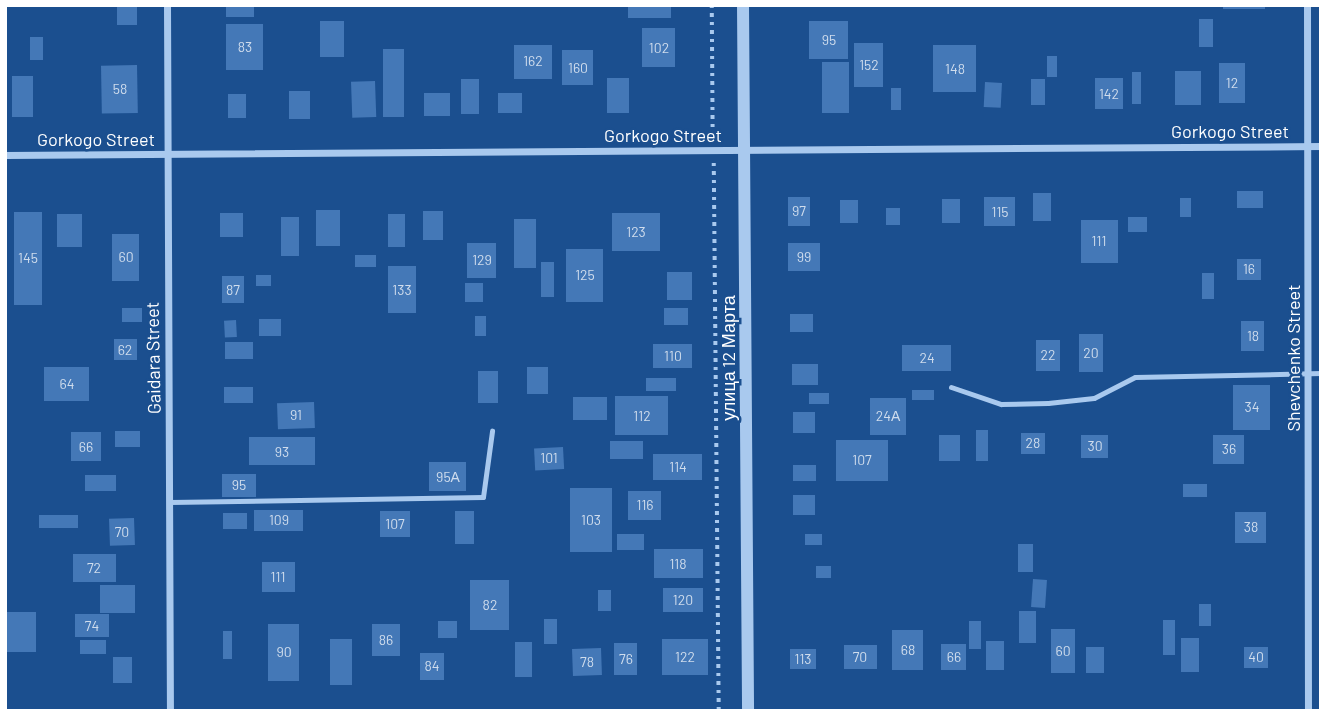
<!DOCTYPE html>
<html>
<head>
<meta charset="utf-8">
<style>
  body { margin:0 }
  #map { position:relative; width:1326px; height:716px; overflow:hidden; background:#1b4f8f; font-family:Barlow,sans-serif }
  div>[style] { position:absolute }
  [style*='--x'] { left:calc(var(--x)*1px); top:calc(var(--y)*1px); width:calc(var(--w)*1px); rotate:calc(var(--a)*1deg) }
  .building>* { inset:0; background:#4478b7; transform-origin:0 0 }
  .path>* { height:3.5px; margin-top:-1.75px; transform-origin:0; background:repeating-linear-gradient(90deg,#a9c9ee 0 3.5px,transparent 0 8.5px) }
  .service>* { height:5px; margin:-2.5px; padding:0 2.5px; transform-origin:2.5px; border-radius:2.5px; background:#a9c9ee }
  .minor>* { height:7px; margin:-3.5px; padding:0 3.5px; transform-origin:3.5px; border-radius:3.5px; background:#a9c9ee }
  .tertiary>* { height:12px; margin:-6px; padding:0 6px; transform-origin:6px; border-radius:6px; background:#a9c9ee }
  span { translate:-50% -50%; white-space:nowrap; text-align:center; line-height:1.15; -webkit-text-stroke:5px #1b4f8f; paint-order:stroke }
  .number-label { font-size:14px; color:#d0dded }
  .number-label span { -webkit-text-stroke-width:0 }
  .street-label { font-size:18px; color:#fff }
  .frame { position:absolute; inset:0; border:7px solid #fff; pointer-events:none }
</style>
</head>
<body>
<div id="map">
  <div class="building">
    <i style="left:117px;top:5px;width:20px;height:20px"></i>
    <i style="left:226px;top:5px;width:28px;height:12px"></i>
    <i style="left:628px;top:5px;width:43px;height:13px"></i>
    <i style="left:1223px;top:5px;width:42px;height:4px"></i>
    <i style="left:1199px;top:19px;width:14px;height:28px"></i>
    <i style="left:320px;top:21px;width:24px;height:36px"></i>
    <i style="left:809px;top:21px;width:39px;height:38px"></i>
    <i style="left:226px;top:24px;width:37px;height:46px"></i>
    <i style="left:642px;top:28px;width:33px;height:39px"></i>
    <i style="left:30px;top:37px;width:13px;height:23px"></i>
    <i style="left:854px;top:43px;width:29px;height:44px"></i>
    <i style="left:514px;top:45px;width:38px;height:34px"></i>
    <i style="left:933px;top:45px;width:43px;height:47px"></i>
    <i style="left:383px;top:49px;width:21px;height:68px"></i>
    <i style="left:593px;top:50px;width:35px;height:31px;rotate:90deg"></i>
    <i style="left:1047px;top:56px;width:10px;height:21px"></i>
    <i style="left:822px;top:62px;width:27px;height:51px"></i>
    <i style="left:1219px;top:63px;width:26px;height:40px"></i>
    <i style="left:137px;top:65px;width:48px;height:36px;rotate:89deg"></i>
    <i style="left:1175px;top:71px;width:26px;height:34px"></i>
    <i style="left:1132px;top:72px;width:9px;height:32px"></i>
    <i style="left:12px;top:76px;width:21px;height:41px"></i>
    <i style="left:629px;top:78px;width:35px;height:22px;rotate:90deg"></i>
    <i style="left:1095px;top:78px;width:28px;height:31px"></i>
    <i style="left:461px;top:79px;width:18px;height:35px"></i>
    <i style="left:1031px;top:79px;width:14px;height:26px"></i>
    <i style="left:375px;top:81px;width:36px;height:24px;rotate:88deg"></i>
    <i style="left:985px;top:82px;width:17px;height:25px;rotate:3deg"></i>
    <i style="left:891px;top:88px;width:10px;height:22px"></i>
    <i style="left:289px;top:91px;width:21px;height:28px"></i>
    <i style="left:424px;top:93px;width:26px;height:23px"></i>
    <i style="left:498px;top:93px;width:24px;height:20px"></i>
    <i style="left:228px;top:94px;width:18px;height:24px"></i>
    <i style="left:1237px;top:191px;width:26px;height:17px"></i>
    <i style="left:1033px;top:193px;width:18px;height:28px"></i>
    <i style="left:788px;top:197px;width:22px;height:29px"></i>
    <i style="left:984px;top:197px;width:31px;height:29px"></i>
    <i style="left:1180px;top:198px;width:11px;height:19px"></i>
    <i style="left:942px;top:199px;width:18px;height:24px"></i>
    <i style="left:840px;top:200px;width:18px;height:23px"></i>
    <i style="left:886px;top:208px;width:14px;height:17px"></i>
    <i style="left:316px;top:210px;width:24px;height:36px"></i>
    <i style="left:423px;top:211px;width:20px;height:29px"></i>
    <i style="left:14px;top:212px;width:28px;height:93px"></i>
    <i style="left:220px;top:213px;width:23px;height:24px"></i>
    <i style="left:612px;top:213px;width:48px;height:38px"></i>
    <i style="left:57px;top:214px;width:25px;height:33px"></i>
    <i style="left:388px;top:214px;width:17px;height:33px"></i>
    <i style="left:281px;top:217px;width:18px;height:39px"></i>
    <i style="left:1128px;top:217px;width:19px;height:15px"></i>
    <i style="left:514px;top:219px;width:22px;height:49px"></i>
    <i style="left:1081px;top:220px;width:37px;height:43px"></i>
    <i style="left:112px;top:234px;width:27px;height:47px"></i>
    <i style="left:467px;top:243px;width:29px;height:35px"></i>
    <i style="left:788px;top:243px;width:32px;height:28px"></i>
    <i style="left:566px;top:249px;width:37px;height:53px"></i>
    <i style="left:355px;top:255px;width:21px;height:12px"></i>
    <i style="left:1237px;top:259px;width:24px;height:21px"></i>
    <i style="left:554px;top:262px;width:35px;height:13px;rotate:90deg"></i>
    <i style="left:416px;top:266px;width:47px;height:28px;rotate:90deg"></i>
    <i style="left:667px;top:272px;width:25px;height:28px"></i>
    <i style="left:1202px;top:273px;width:12px;height:26px"></i>
    <i style="left:256px;top:275px;width:15px;height:11px"></i>
    <i style="left:244px;top:276px;width:27px;height:22px;rotate:90deg"></i>
    <i style="left:465px;top:283px;width:18px;height:19px"></i>
    <i style="left:142px;top:308px;width:14px;height:20px;rotate:90deg"></i>
    <i style="left:688px;top:308px;width:17px;height:24px;rotate:90deg"></i>
    <i style="left:790px;top:314px;width:23px;height:18px"></i>
    <i style="left:475px;top:316px;width:11px;height:20px"></i>
    <i style="left:259px;top:319px;width:22px;height:17px"></i>
    <i style="left:236px;top:320px;width:17px;height:12px;rotate:87deg"></i>
    <i style="left:1241px;top:321px;width:23px;height:30px"></i>
    <i style="left:1079px;top:334px;width:24px;height:38px"></i>
    <i style="left:114px;top:339px;width:23px;height:21px"></i>
    <i style="left:1036px;top:340px;width:24px;height:31px"></i>
    <i style="left:225px;top:342px;width:28px;height:17px"></i>
    <i style="left:653px;top:344px;width:39px;height:24px"></i>
    <i style="left:902px;top:345px;width:49px;height:26px"></i>
    <i style="left:792px;top:364px;width:26px;height:21px"></i>
    <i style="left:44px;top:367px;width:45px;height:34px"></i>
    <i style="left:548px;top:367px;width:27px;height:21px;rotate:90deg"></i>
    <i style="left:478px;top:371px;width:20px;height:32px"></i>
    <i style="left:646px;top:378px;width:30px;height:13px"></i>
    <i style="left:1233px;top:385px;width:37px;height:45px"></i>
    <i style="left:224px;top:387px;width:29px;height:16px"></i>
    <i style="left:912px;top:390px;width:22px;height:10px"></i>
    <i style="left:809px;top:393px;width:20px;height:11px"></i>
    <i style="left:615px;top:396px;width:53px;height:39px"></i>
    <i style="left:573px;top:397px;width:34px;height:23px"></i>
    <i style="left:870px;top:398px;width:36px;height:37px"></i>
    <i style="left:314px;top:402px;width:26px;height:37px;rotate:88deg"></i>
    <i style="left:793px;top:412px;width:22px;height:21px"></i>
    <i style="left:976px;top:430px;width:12px;height:31px"></i>
    <i style="left:140px;top:431px;width:16px;height:25px;rotate:90deg"></i>
    <i style="left:71px;top:432px;width:30px;height:29px"></i>
    <i style="left:1021px;top:433px;width:24px;height:21px"></i>
    <i style="left:960px;top:435px;width:26px;height:21px;rotate:90deg"></i>
    <i style="left:1081px;top:435px;width:27px;height:23px"></i>
    <i style="left:1213px;top:435px;width:31px;height:29px"></i>
    <i style="left:315px;top:437px;width:28px;height:66px;rotate:90deg"></i>
    <i style="left:836px;top:440px;width:52px;height:41px"></i>
    <i style="left:610px;top:441px;width:33px;height:18px"></i>
    <i style="left:563px;top:447px;width:22px;height:29px;rotate:87deg"></i>
    <i style="left:653px;top:454px;width:49px;height:26px"></i>
    <i style="left:429px;top:462px;width:37px;height:29px"></i>
    <i style="left:793px;top:465px;width:23px;height:16px"></i>
    <i style="left:222px;top:474px;width:34px;height:23px"></i>
    <i style="left:116px;top:475px;width:16px;height:31px;rotate:90deg"></i>
    <i style="left:1183px;top:484px;width:24px;height:13px"></i>
    <i style="left:570px;top:488px;width:42px;height:64px"></i>
    <i style="left:628px;top:491px;width:33px;height:29px"></i>
    <i style="left:793px;top:495px;width:22px;height:20px"></i>
    <i style="left:254px;top:510px;width:49px;height:21px"></i>
    <i style="left:380px;top:511px;width:30px;height:26px"></i>
    <i style="left:455px;top:511px;width:19px;height:33px"></i>
    <i style="left:1235px;top:512px;width:31px;height:31px"></i>
    <i style="left:223px;top:513px;width:24px;height:16px"></i>
    <i style="left:78px;top:515px;width:13px;height:39px;rotate:90deg"></i>
    <i style="left:134px;top:518px;width:27px;height:25px;rotate:88deg"></i>
    <i style="left:617px;top:534px;width:27px;height:16px"></i>
    <i style="left:805px;top:534px;width:17px;height:11px"></i>
    <i style="left:1018px;top:544px;width:15px;height:28px"></i>
    <i style="left:703px;top:549px;width:29px;height:49px;rotate:90deg"></i>
    <i style="left:73px;top:554px;width:43px;height:28px"></i>
    <i style="left:295px;top:562px;width:30px;height:33px;rotate:90deg"></i>
    <i style="left:816px;top:566px;width:15px;height:12px"></i>
    <i style="left:1033px;top:579px;width:14px;height:28px;rotate:4deg"></i>
    <i style="left:470px;top:580px;width:39px;height:50px"></i>
    <i style="left:100px;top:585px;width:35px;height:28px"></i>
    <i style="left:663px;top:588px;width:40px;height:24px"></i>
    <i style="left:598px;top:590px;width:13px;height:21px"></i>
    <i style="left:1199px;top:604px;width:12px;height:22px"></i>
    <i style="left:1019px;top:611px;width:17px;height:32px"></i>
    <i style="left:5px;top:612px;width:31px;height:40px"></i>
    <i style="left:75px;top:614px;width:34px;height:23px"></i>
    <i style="left:544px;top:619px;width:13px;height:25px"></i>
    <i style="left:1163px;top:620px;width:12px;height:35px"></i>
    <i style="left:438px;top:621px;width:19px;height:17px"></i>
    <i style="left:969px;top:621px;width:12px;height:28px"></i>
    <i style="left:268px;top:624px;width:31px;height:57px"></i>
    <i style="left:372px;top:624px;width:28px;height:32px"></i>
    <i style="left:1051px;top:629px;width:24px;height:44px"></i>
    <i style="left:892px;top:630px;width:31px;height:40px"></i>
    <i style="left:223px;top:631px;width:9px;height:28px"></i>
    <i style="left:1181px;top:638px;width:18px;height:34px"></i>
    <i style="left:330px;top:639px;width:22px;height:46px"></i>
    <i style="left:662px;top:639px;width:46px;height:36px"></i>
    <i style="left:106px;top:640px;width:14px;height:26px;rotate:90deg"></i>
    <i style="left:986px;top:641px;width:18px;height:29px"></i>
    <i style="left:515px;top:642px;width:17px;height:35px"></i>
    <i style="left:614px;top:643px;width:23px;height:32px"></i>
    <i style="left:941px;top:644px;width:25px;height:26px"></i>
    <i style="left:844px;top:645px;width:33px;height:24px"></i>
    <i style="left:1086px;top:647px;width:18px;height:26px"></i>
    <i style="left:1244px;top:647px;width:24px;height:21px"></i>
    <i style="left:601px;top:648px;width:27px;height:29px;rotate:88deg"></i>
    <i style="left:790px;top:649px;width:26px;height:20px"></i>
    <i style="left:420px;top:653px;width:24px;height:27px"></i>
    <i style="left:132px;top:657px;width:26px;height:19px;rotate:90deg"></i>
  </div>
  <div class="path">
    <i style="--x:712;--y:5;--w:133;--a:89.6"></i>
    <i style="--x:714;--y:163;--w:548;--a:89.48"></i>
  </div>
  <div class="service">
    <i style="--x:951;--y:387;--w:53;--a:18.8"></i>
    <i style="--x:1001;--y:404;--w:47;--a:-1.2"></i>
    <i style="--x:1048;--y:403;--w:46;--a:-6.2"></i>
    <i style="--x:1094;--y:398;--w:46;--a:-27.1"></i>
    <i style="--x:1135;--y:377;--w:186;--a:-1.2"></i>
    <i style="--x:170;--y:502;--w:313;--a:-0.9"></i>
    <i style="--x:483;--y:497;--w:67;--a:-82.2"></i>
  </div>
  <div class="minor">
    <i style="--x:167;--y:5;--w:706;--a:89.76"></i>
    <i style="--x:1307;--y:5;--w:706;--a:89.92"></i>
    <i style="--x:5;--y:155;--w:1316;--a:-0.39"></i>
  </div>
  <div class="tertiary">
    <i style="--x:743;--y:5;--w:706;--a:89.59"></i>
  </div>
  <div class="number-label">
    <span style="left:829px;top:40px">95</span>
    <span style="left:245px;top:47px">83</span>
    <span style="left:659px;top:48px">102</span>
    <span style="left:533px;top:61px">162</span>
    <span style="left:869px;top:65px">152</span>
    <span style="left:578px;top:68px">160</span>
    <span style="left:955px;top:69px">148</span>
    <span style="left:1232px;top:83px">12</span>
    <span style="left:120px;top:89px">58</span>
    <span style="left:1109px;top:94px">142</span>
    <span style="left:799px;top:211px">97</span>
    <span style="left:1000px;top:212px">115</span>
    <span style="left:636px;top:232px">123</span>
    <span style="left:1099px;top:241px">111</span>
    <span style="left:126px;top:257px">60</span>
    <span style="left:804px;top:257px">99</span>
    <span style="left:28px;top:258px">145</span>
    <span style="left:482px;top:260px">129</span>
    <span style="left:1249px;top:269px">16</span>
    <span style="left:585px;top:275px">125</span>
    <span style="left:233px;top:290px">87</span>
    <span style="left:402px;top:290px">133</span>
    <span style="left:1253px;top:336px">18</span>
    <span style="left:125px;top:350px">62</span>
    <span style="left:1091px;top:353px">20</span>
    <span style="left:1048px;top:355px">22</span>
    <span style="left:673px;top:356px">110</span>
    <span style="left:927px;top:358px">24</span>
    <span style="left:67px;top:384px">64</span>
    <span style="left:1252px;top:407px">34</span>
    <span style="left:296px;top:415px">91</span>
    <span style="left:642px;top:416px">112</span>
    <span style="left:888px;top:416px">24А</span>
    <span style="left:1033px;top:443px">28</span>
    <span style="left:1095px;top:446px">30</span>
    <span style="left:86px;top:447px">66</span>
    <span style="left:1229px;top:449px">36</span>
    <span style="left:282px;top:452px">93</span>
    <span style="left:549px;top:458px">101</span>
    <span style="left:862px;top:460px">107</span>
    <span style="left:678px;top:467px">114</span>
    <span style="left:448px;top:477px">95А</span>
    <span style="left:239px;top:485px">95</span>
    <span style="left:645px;top:505px">116</span>
    <span style="left:279px;top:520px">109</span>
    <span style="left:591px;top:520px">103</span>
    <span style="left:395px;top:524px">107</span>
    <span style="left:1251px;top:527px">38</span>
    <span style="left:122px;top:532px">70</span>
    <span style="left:678px;top:564px">118</span>
    <span style="left:94px;top:568px">72</span>
    <span style="left:278px;top:577px">111</span>
    <span style="left:683px;top:600px">120</span>
    <span style="left:490px;top:605px">82</span>
    <span style="left:92px;top:626px">74</span>
    <span style="left:386px;top:640px">86</span>
    <span style="left:908px;top:650px">68</span>
    <span style="left:1063px;top:651px">60</span>
    <span style="left:284px;top:652px">90</span>
    <span style="left:685px;top:657px">122</span>
    <span style="left:860px;top:657px">70</span>
    <span style="left:954px;top:657px">66</span>
    <span style="left:1256px;top:657px">40</span>
    <span style="left:626px;top:659px">76</span>
    <span style="left:803px;top:659px">113</span>
    <span style="left:587px;top:662px">78</span>
    <span style="left:432px;top:666px">84</span>
  </div>
  <div class="street-label">
    <span style="left:1230px;top:131px">Gorkogo Street</span>
    <span style="left:663px;top:135px">Gorkogo Street</span>
    <span style="left:96px;top:139px">Gorkogo Street</span>
    <span style="left:153px;top:358px;rotate:-91deg">Gaidara Street</span>
    <span style="left:728px;top:358px;rotate:-90deg">улица 12 Марта</span>
    <span style="left:1293px;top:358px;rotate:-90deg">Shevchenko Street</span>
  </div>
  <div class="frame"></div>
</div>
</body>
</html>
